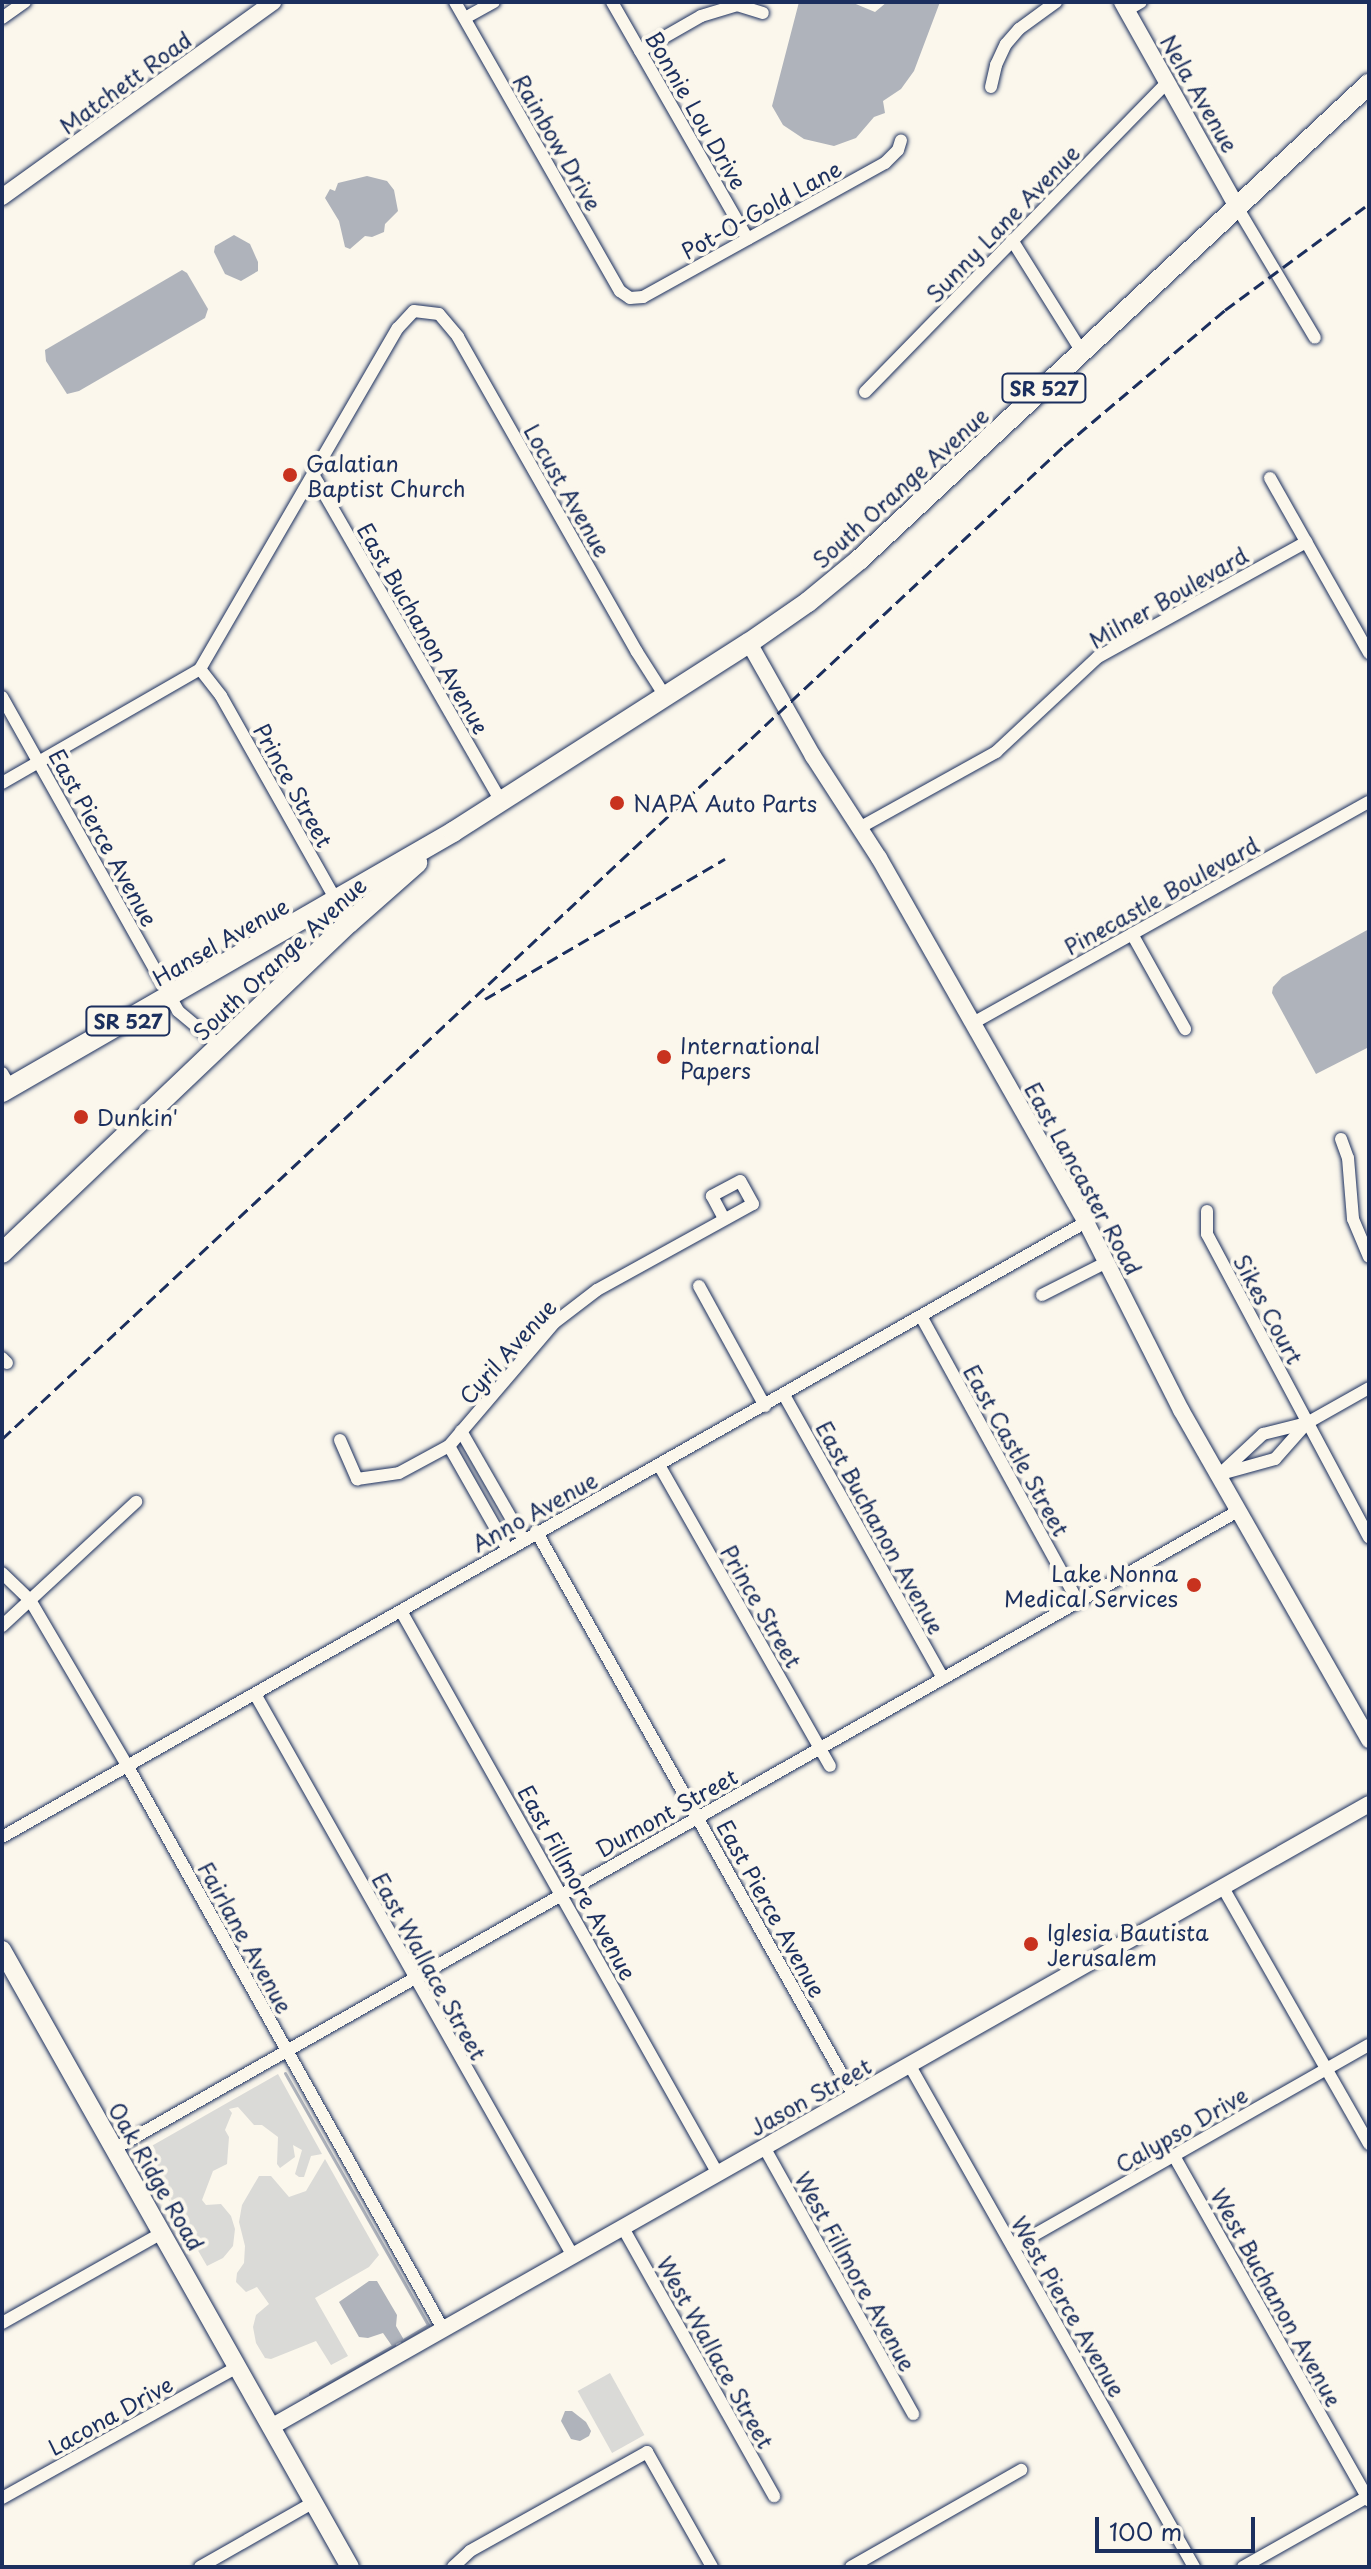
<!DOCTYPE html>
<html>
<head>
<meta charset="utf-8">
<style>
  body { margin:0 }
  #map { position:relative; width:1371px; height:2569px; overflow:hidden; background:#fbf7ec; font-family:"Playpen Sans",sans-serif }
  div>[style] { position:absolute }
  [style*='--x'] { left:calc(var(--x)*1px); top:calc(var(--y)*1px); width:calc(var(--w)*1px); rotate:calc(var(--a)*1deg) }
  .green>* { inset:0; background:#dadad7; transform-origin:0 0 }
  .water>* { inset:0; background:#afb3bb }
  .stream>* { height:3px; margin:-1.5px; padding:0 1.5px; transform-origin:1.5px; border-radius:1.5px; background:#afb3bb }
  .roads { filter:drop-shadow(0 0 2px #1b2f5e) drop-shadow(0 0 2px #1b2f5e) }
  .minor>* { height:12px; margin:-6px; padding:0 6px; transform-origin:6px; border-radius:6px; background:#fbf7ec }
  .tertiary>* { height:16px; margin:-8px; padding:0 8px; transform-origin:8px; border-radius:8px; background:#fbf7ec }
  .secondary>* { height:18px; margin:-9px; padding:0 9px; transform-origin:9px; border-radius:9px; background:#fbf7ec }
  .primary>* { height:20px; margin:-10px; padding:0 10px; transform-origin:10px; border-radius:10px; background:#fbf7ec }
  .rail>* { height:3px; margin-top:-1.5px; transform-origin:0; background:repeating-linear-gradient(90deg,#1b2f5e 0 12px,transparent 0 18px) }
  .dots>* { width:22px; height:22px; translate:-50% -50%; box-sizing:border-box; border:4px solid #fbf7ec; border-radius:50% }
  span { translate:-50% -50%; white-space:nowrap; text-align:center; line-height:1.15; -webkit-text-stroke:8px #fbf7ec; paint-order:stroke }
  .shield-label span { padding:2px 6px; background:#fbf7ec; border:2px solid; border-radius:6px; -webkit-text-stroke-width:0 }
  .shield-label { font-size:20px; color:#1b2f5e; font-weight:700 }
  .street-label { font-size:22px; color:#1b2f5e }
  .poi-label { font-size:22px; color:#1b2f5e }
  .left { translate:0 -50%; text-align:left }
  .right { translate:-100% -50%; text-align:right }
  .frame { position:absolute; inset:0; border:4px solid #1b2f5e; pointer-events:none }
  .scale { position:absolute; left:1095px; top:2517px; width:160px; height:36px; box-sizing:border-box; border:4px solid #1b2f5e; border-top:0; padding-left:10px; font-size:24px; line-height:28px; white-space:nowrap; color:#1b2f5e; -webkit-text-stroke:6px #fbf7ec; paint-order:stroke }
</style>
</head>
<body>
<div id="map">
  <div class="green">
    <i style="clip-path:polygon(278px 2074px,322px 2154px,311px 2156px,304px 2177px,299px 2177px,295px 2174px,302px 2150px,293px 2145px,295px 2157px,280px 2168px,277px 2164px,278px 2137px,262px 2125px,254px 2125px,238px 2107px,229px 2109px,232px 2113px,225px 2130px,229px 2137px,227px 2164px,213px 2171px,202px 2200px,206px 2205px,221px 2204px,231px 2216px,235px 2229px,233px 2246px,223px 2258px,207px 2266px,141px 2152px)"></i>
    <i style="clip-path:polygon(325px 2159px,379px 2255px,369px 2267px,315px 2298px,348px 2356px,331px 2365px,316px 2341px,271px 2359px,265px 2358px,256px 2343px,253px 2327px,256px 2315px,269px 2304px,257px 2287px,246px 2292px,236px 2282px,237px 2273px,244px 2263px,245px 2246px,239px 2222px,242px 2205px,259px 2176px,271px 2176px,289px 2197px,306px 2191px)"></i>
    <i style="left:610px;top:2373px;width:71px;height:37px;rotate:61deg"></i>
  </div>
  <div class="water">
    <i style="clip-path:polygon(799px 2px,851px 2px,875px 12px,887px 2px,940px 2px,914px 71px,901px 89px,883px 101px,885px 113px,874px 117px,856px 138px,834px 146px,804px 139px,783px 125px,772px 106px)"></i>
    <i style="clip-path:polygon(367px 176px,387px 181px,394px 190px,398px 211px,385px 224px,384px 232px,372px 237px,365px 236px,350px 249px,345px 247px,339px 221px,325px 198px,330px 189px,335px 191px,338px 183px)"></i>
    <i style="clip-path:polygon(234px 235px,250px 244px,258px 262px,258px 271px,241px 281px,225px 274px,214px 252px,215px 246px)"></i>
    <i style="clip-path:polygon(182px 270px,187px 273px,208px 309px,205px 318px,79px 391px,67px 394px,46px 361px,45px 350px)"></i>
    <i style="clip-path:polygon(1369px 929px,1369px 1047px,1316px 1074px,1272px 993px,1273px 987px,1282px 977px)"></i>
    <i style="clip-path:polygon(369px 2281px,377px 2281px,397px 2315px,396px 2326px,404px 2340px,392px 2346px,383px 2333px,368px 2338px,359px 2337px,339px 2302px)"></i>
    <i style="clip-path:polygon(565px 2411px,572px 2411px,586px 2422px,591px 2431px,589px 2436px,580px 2441px,571px 2439px,561px 2421px)"></i>
  </div>
  <div class="stream">
    <i style="--x:285;--y:2073;--w:290;--a:60.4"></i>
    <i style="--x:428;--y:2325;--w:31;--a:149"></i>
    <i style="--x:310;--y:2393;--w:97;--a:-29.7"></i>
  </div>
  <div class="roads">
    <div class="minor">
      <i style="--x:455;--y:2;--w:333;--a:60.3"></i>
      <i style="--x:620;--y:291;--w:12;--a:35"></i>
      <i style="--x:630;--y:298;--w:13;--a:-4"></i>
      <i style="--x:643;--y:297;--w:277;--a:-29"></i>
      <i style="--x:885;--y:163;--w:18;--a:-45"></i>
      <i style="--x:898;--y:150;--w:10;--a:-73"></i>
      <i style="--x:612;--y:2;--w:273;--a:60.2"></i>
      <i style="--x:1127;--y:10;--w:16;--a:-30"></i>
      <i style="--x:2;--y:18;--w:28;--a:-35"></i>
      <i style="--x:465;--y:18;--w:33;--a:-29"></i>
      <i style="--x:640;--y:51;--w:70;--a:-29.8"></i>
      <i style="--x:701;--y:16;--w:38;--a:-17"></i>
      <i style="--x:737;--y:5;--w:27;--a:17"></i>
      <i style="--x:991;--y:87;--w:23;--a:-77"></i>
      <i style="--x:996;--y:65;--w:23;--a:-65"></i>
      <i style="--x:1006;--y:44;--w:20;--a:-49"></i>
      <i style="--x:1019;--y:29;--w:46;--a:-36.1"></i>
      <i style="--x:1237;--y:207;--w:152;--a:59.2"></i>
      <i style="--x:1012;--y:240;--w:132;--a:58"></i>
      <i style="--x:865;--y:392;--w:433;--a:-45.7"></i>
      <i style="--x:314;--y:476;--w:374;--a:60.1"></i>
      <i style="--x:1270;--y:478;--w:201;--a:60.5"></i>
      <i style="--x:200;--y:669;--w:34;--a:52"></i>
      <i style="--x:221;--y:696;--w:261;--a:60.6"></i>
      <i style="--x:2;--y:697;--w:360;--a:60.7"></i>
      <i style="--x:178;--y:1011;--w:55;--a:39.8"></i>
      <i style="--x:2;--y:783;--w:228;--a:-29.9"></i>
      <i style="--x:200;--y:669;--w:394;--a:-59.9"></i>
      <i style="--x:398;--y:328;--w:23;--a:-47"></i>
      <i style="--x:414;--y:311;--w:25;--a:7"></i>
      <i style="--x:439;--y:314;--w:30;--a:50"></i>
      <i style="--x:458;--y:337;--w:362;--a:60.4"></i>
      <i style="--x:637;--y:652;--w:52;--a:57.5"></i>
      <i style="--x:859;--y:828;--w:157;--a:-29"></i>
      <i style="--x:996;--y:752;--w:139;--a:-43"></i>
      <i style="--x:1098;--y:657;--w:238;--a:-28.9"></i>
      <i style="--x:1132;--y:934;--w:109;--a:60.8"></i>
      <i style="--x:973;--y:1023;--w:453;--a:-29.2"></i>
      <i style="--x:2;--y:1073;--w:16;--a:60"></i>
      <i style="--x:1341;--y:1139;--w:20;--a:70"></i>
      <i style="--x:1348;--y:1158;--w:61;--a:85.3"></i>
      <i style="--x:1353;--y:1219;--w:41;--a:67.2"></i>
      <i style="--x:1207;--y:1211;--w:23;--a:90"></i>
      <i style="--x:1207;--y:1234;--w:344;--a:61.9"></i>
      <i style="--x:699;--y:1286;--w:137;--a:61.2"></i>
      <i style="--x:1042;--y:1295;--w:73;--a:-26.9"></i>
      <i style="--x:922;--y:1318;--w:324;--a:61.2"></i>
      <i style="--x:2;--y:1358;--w:7;--a:45"></i>
      <i style="--x:784;--y:1395;--w:325;--a:60.7"></i>
      <i style="--x:461;--y:1431;--w:125;--a:60.1"></i>
      <i style="--x:340;--y:1440;--w:43;--a:66.4"></i>
      <i style="--x:357;--y:1479;--w:42;--a:-8.1"></i>
      <i style="--x:399;--y:1473;--w:57;--a:-28.4"></i>
      <i style="--x:449;--y:1446;--w:162;--a:-49.5"></i>
      <i style="--x:554;--y:1323;--w:54;--a:-37.5"></i>
      <i style="--x:597;--y:1290;--w:178;--a:-28.9"></i>
      <i style="--x:753;--y:1204;--w:26;--a:-119"></i>
      <i style="--x:740;--y:1181;--w:32;--a:152"></i>
      <i style="--x:712;--y:1196;--w:26;--a:62"></i>
      <i style="--x:449;--y:1446;--w:117;--a:60.4"></i>
      <i style="--x:659;--y:1465;--w:346;--a:60.4"></i>
      <i style="--x:1228;--y:1472;--w:49;--a:-15.5"></i>
      <i style="--x:1275;--y:1459;--w:48;--a:-48.4"></i>
      <i style="--x:1218;--y:1476;--w:62;--a:-43"></i>
      <i style="--x:1263;--y:1434;--w:45;--a:-14"></i>
      <i style="--x:1307;--y:1423;--w:71;--a:-29.4"></i>
      <i style="--x:536;--y:1531;--w:648;--a:60.63"></i>
      <i style="--x:2;--y:1573;--w:39;--a:44"></i>
      <i style="--x:30;--y:1600;--w:194;--a:59.6"></i>
      <i style="--x:128;--y:1767;--w:644;--a:60.73"></i>
      <i style="--x:401;--y:1611;--w:646;--a:60.62"></i>
      <i style="--x:2;--y:1626;--w:183;--a:-42.8"></i>
      <i style="--x:255;--y:1694;--w:646;--a:60.5"></i>
      <i style="--x:2;--y:1837;--w:1246;--a:-29.57"></i>
      <i style="--x:1222;--y:1886;--w:297;--a:60.3"></i>
      <i style="--x:910;--y:2066;--w:576;--a:60.45"></i>
      <i style="--x:764;--y:2147;--w:306;--a:60.8"></i>
      <i style="--x:114;--y:2149;--w:1292;--a:-29.58"></i>
      <i style="--x:1174;--y:2156;--w:396;--a:60.5"></i>
      <i style="--x:623;--y:2228;--w:308;--a:60.6"></i>
      <i style="--x:1013;--y:2247;--w:409;--a:-29.6"></i>
      <i style="--x:2;--y:2323;--w:184;--a:-29.4"></i>
      <i style="--x:2;--y:2498;--w:269;--a:-29.1"></i>
      <i style="--x:200;--y:2567;--w:131;--a:-29.7"></i>
      <i style="--x:453;--y:2567;--w:23;--a:-43"></i>
      <i style="--x:470;--y:2551;--w:203;--a:-29.2"></i>
      <i style="--x:647;--y:2452;--w:132;--a:60.5"></i>
      <i style="--x:851;--y:2567;--w:196;--a:-29.7"></i>
      <i style="--x:1243;--y:2567;--w:145;--a:-29.4"></i>
    </div>
    <div class="tertiary">
      <i style="--x:1122;--y:2;--w:235;--a:60.7"></i>
      <i style="--x:2;--y:197;--w:334;--a:-35.7"></i>
      <i style="--x:749;--y:643;--w:130;--a:60.5"></i>
      <i style="--x:813;--y:756;--w:121;--a:57.1"></i>
      <i style="--x:879;--y:858;--w:419;--a:60.4"></i>
      <i style="--x:1086;--y:1222;--w:211;--a:63.2"></i>
      <i style="--x:1181;--y:1410;--w:380;--a:60.3"></i>
      <i style="--x:271;--y:2427;--w:1262;--a:-29.57"></i>
    </div>
    <div class="secondary">
      <i style="--x:2;--y:1950;--w:708;--a:60.58"></i>
    </div>
    <div class="primary">
      <i style="--x:2;--y:1092;--w:521;--a:-29.96"></i>
      <i style="--x:453;--y:832;--w:351;--a:-32.6"></i>
      <i style="--x:749;--y:643;--w:72;--a:-34.8"></i>
      <i style="--x:808;--y:602;--w:66;--a:-39.5"></i>
      <i style="--x:859;--y:560;--w:698;--a:-43.03"></i>
      <i style="--x:2;--y:1253;--w:479;--a:-43.6"></i>
      <i style="--x:349;--y:923;--w:91;--a:-41.4"></i>
    </div>
  </div>
  <div class="rail">
    <i style="--x:485;--y:999;--w:278;--a:-30.3"></i>
    <i style="--x:2;--y:1439;--w:1454;--a:-43.08"></i>
    <i style="--x:1064;--y:446;--w:211;--a:-40.2"></i>
    <i style="--x:1225;--y:310;--w:179;--a:-36.4"></i>
  </div>
  <div class="dots">
    <i style="left:290px;top:475px;background:#c8321e"></i>
    <i style="left:617px;top:803px;background:#c8321e"></i>
    <i style="left:664px;top:1057px;background:#c8321e"></i>
    <i style="left:81px;top:1117px;background:#c8321e"></i>
    <i style="left:1194px;top:1585px;background:#c8321e"></i>
    <i style="left:1031px;top:1944px;background:#c8321e"></i>
  </div>
  <div class="shield-label">
    <span style="left:1044px;top:388px">SR 527</span>
    <span style="left:128px;top:1021px">SR 527</span>
  </div>
  <div class="street-label">
    <span style="left:125px;top:82px;rotate:-36deg">Matchett Road</span>
    <span style="left:1200px;top:93px;rotate:60deg">Nela Avenue</span>
    <span style="left:697px;top:110px;rotate:60deg">Bonnie Lou Drive</span>
    <span style="left:558px;top:142px;rotate:60deg">Rainbow Drive</span>
    <span style="left:761px;top:209px;rotate:-29deg">Pot-O-Gold Lane</span>
    <span style="left:1002px;top:223px;rotate:-46deg">Sunny Lane Avenue</span>
    <span style="left:900px;top:487px;rotate:-42deg">South Orange Avenue</span>
    <span style="left:568px;top:490px;rotate:60deg">Locust Avenue</span>
    <span style="left:1168px;top:597px;rotate:-30deg">Milner Boulevard</span>
    <span style="left:424px;top:628px;rotate:60deg">East Buchanon Avenue</span>
    <span style="left:294px;top:785px;rotate:61deg">Prince Street</span>
    <span style="left:104px;top:837px;rotate:61deg">East Pierce Avenue</span>
    <span style="left:1161px;top:895px;rotate:-29deg">Pinecastle Boulevard</span>
    <span style="left:220px;top:941px;rotate:-30deg">Hansel Avenue</span>
    <span style="left:279px;top:958px;rotate:-43deg">South Orange Avenue</span>
    <span style="left:1084px;top:1178px;rotate:61deg">East Lancaster Road</span>
    <span style="left:1269px;top:1309px;rotate:62deg">Sikes Court</span>
    <span style="left:507px;top:1351px;rotate:-48deg">Cyril Avenue</span>
    <span style="left:1017px;top:1450px;rotate:61deg">East Castle Street</span>
    <span style="left:534px;top:1511px;rotate:-29deg">Anno Avenue</span>
    <span style="left:881px;top:1527px;rotate:61deg">East Buchanon Avenue</span>
    <span style="left:762px;top:1606px;rotate:60deg">Prince Street</span>
    <span style="left:666px;top:1812px;rotate:-29deg">Dumont Street</span>
    <span style="left:578px;top:1882px;rotate:61deg">East Fillmore Avenue</span>
    <span style="left:772px;top:1908px;rotate:61deg">East Pierce Avenue</span>
    <span style="left:246px;top:1937px;rotate:61deg">Fairlane Avenue</span>
    <span style="left:430px;top:1966px;rotate:61deg">East Wallace Street</span>
    <span style="left:810px;top:2096px;rotate:-29deg">Jason Street</span>
    <span style="left:1181px;top:2129px;rotate:-30deg">Calypso Drive</span>
    <span style="left:157px;top:2176px;rotate:60deg">Oak Ridge Road</span>
    <span style="left:856px;top:2271px;rotate:61deg">West Fillmore Avenue</span>
    <span style="left:1277px;top:2297px;rotate:61deg">West Buchanon Avenue</span>
    <span style="left:1069px;top:2306px;rotate:60deg">West Pierce Avenue</span>
    <span style="left:716px;top:2352px;rotate:61deg">West Wallace Street</span>
    <span style="left:110px;top:2415px;rotate:-29deg">Lacona Drive</span>
  </div>
  <div class="poi-label">
    <span class="left" style="left:306px;top:475px">Galatian<br>Baptist Church</span>
    <span class="left" style="left:633px;top:803px">NAPA Auto Parts</span>
    <span class="left" style="left:680px;top:1057px">International<br>Papers</span>
    <span class="left" style="left:97px;top:1117px">Dunkin'</span>
    <span class="right" style="left:1178px;top:1585px">Lake Nonna<br>Medical Services</span>
    <span class="left" style="left:1047px;top:1944px">Iglesia Bautista<br>Jerusalem</span>
  </div>
  <div class="frame"></div>
  <div class="scale">100 m</div>
</div>
</body>
</html>
